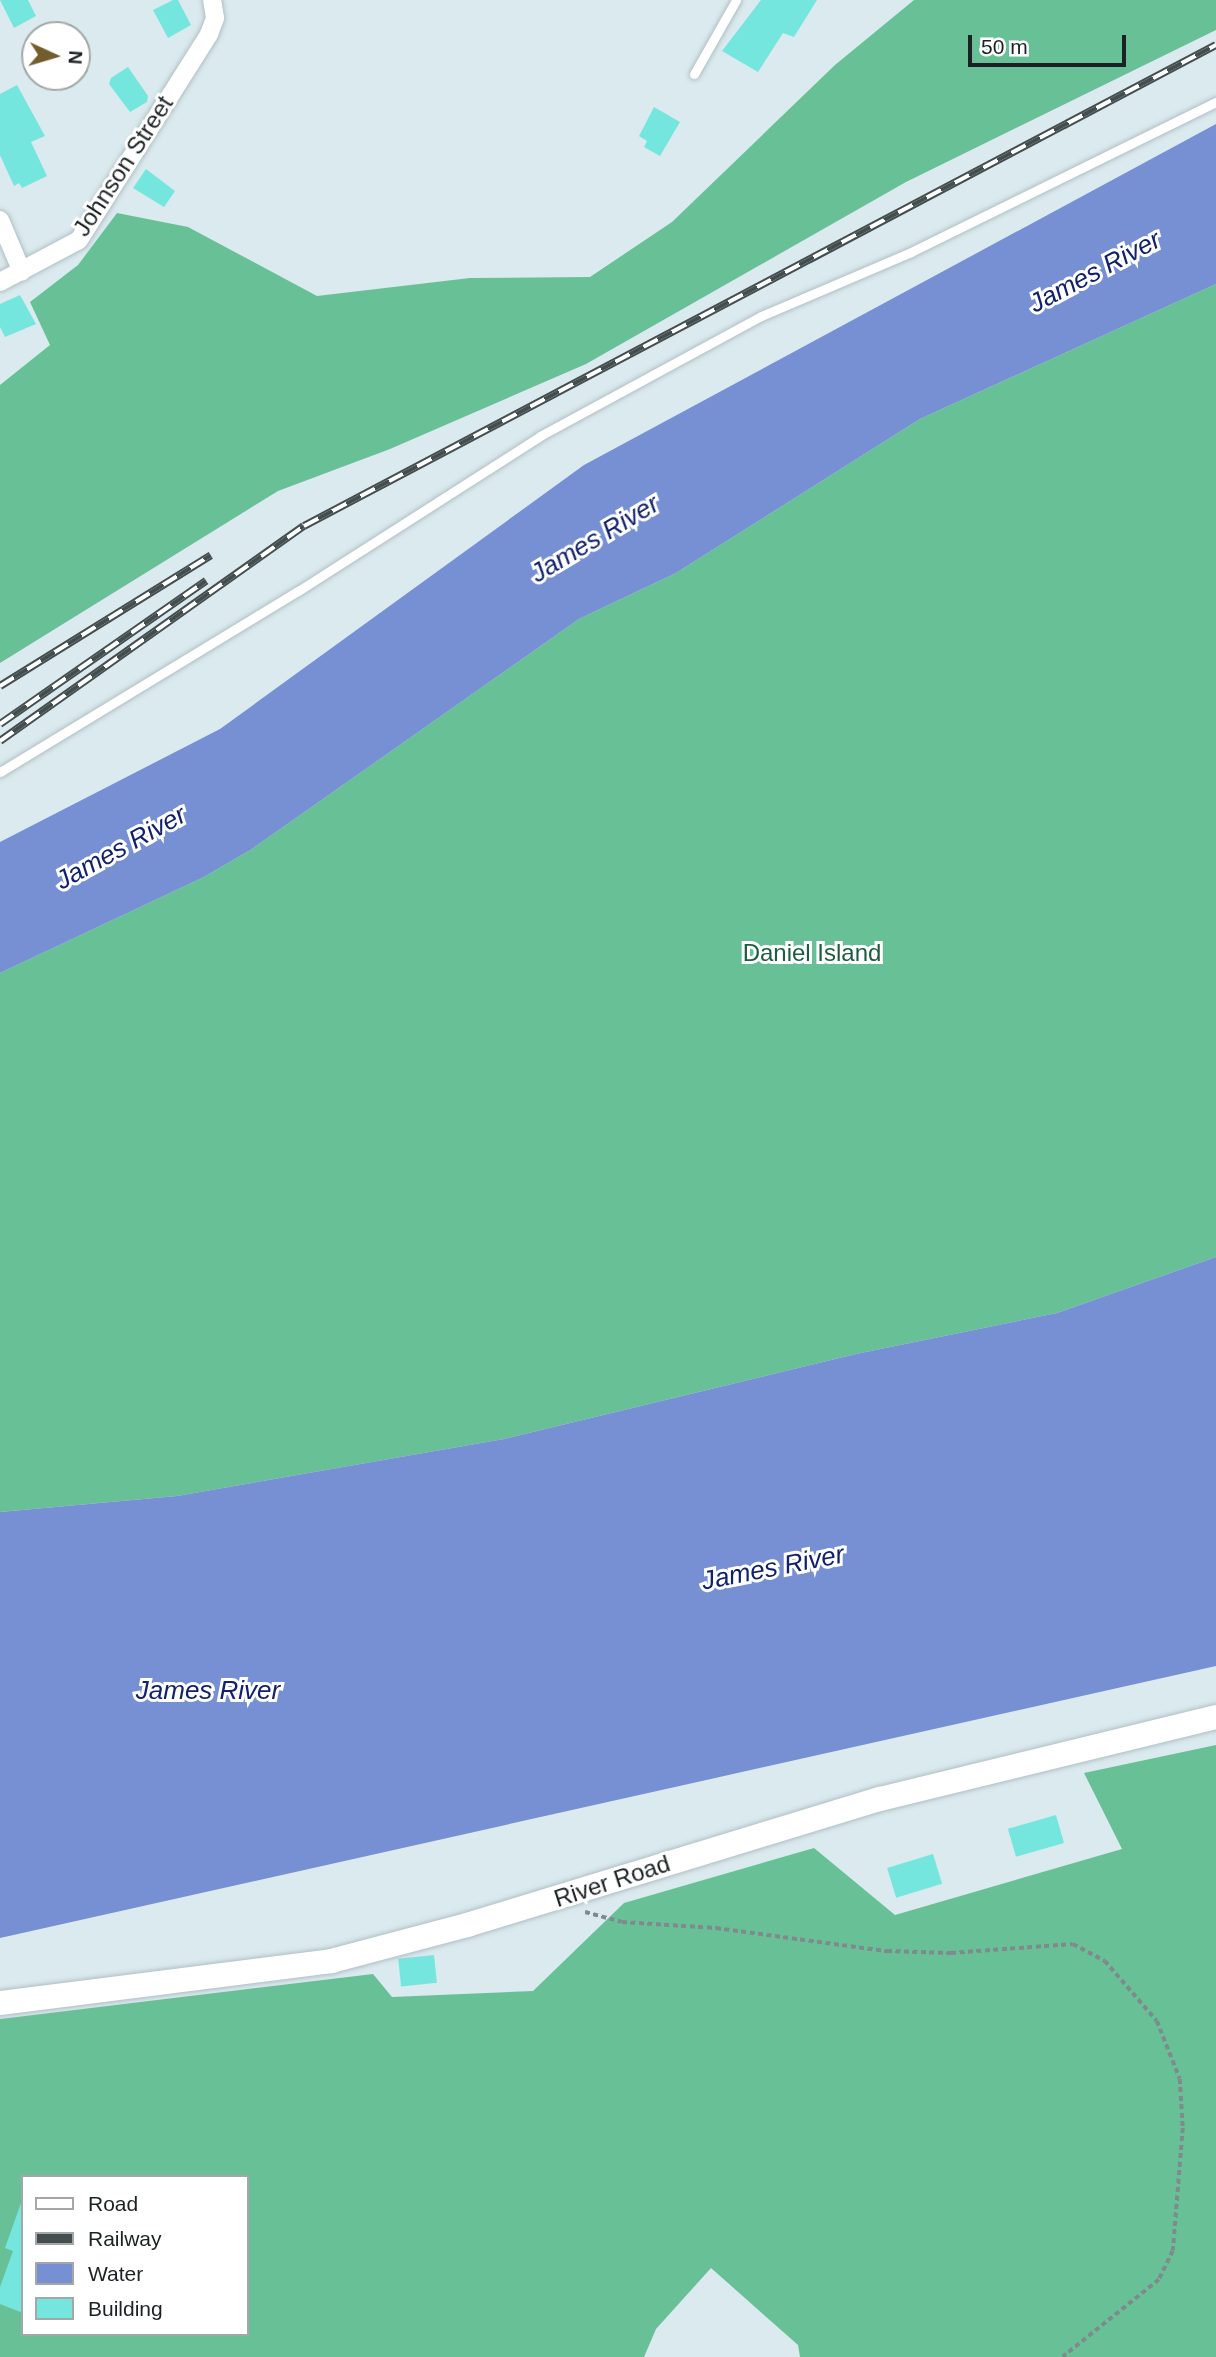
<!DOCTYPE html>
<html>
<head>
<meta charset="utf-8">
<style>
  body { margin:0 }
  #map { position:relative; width:1216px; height:2357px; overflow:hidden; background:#daeaee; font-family:Arial,sans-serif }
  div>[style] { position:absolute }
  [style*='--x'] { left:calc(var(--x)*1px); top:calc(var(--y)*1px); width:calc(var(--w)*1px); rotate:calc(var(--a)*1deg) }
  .forest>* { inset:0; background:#68c097 }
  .water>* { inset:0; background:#7690d3 }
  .building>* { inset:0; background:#75e6dd; transform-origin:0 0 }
  .path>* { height:3.5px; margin-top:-1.75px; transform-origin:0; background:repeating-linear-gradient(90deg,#7f8a8c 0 5px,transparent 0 8.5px) }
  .roads { filter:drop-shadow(0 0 2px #b0bfc3) drop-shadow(0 0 2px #b0bfc3) }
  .lane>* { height:9px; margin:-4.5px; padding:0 4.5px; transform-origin:4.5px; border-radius:4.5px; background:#fff }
  .street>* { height:18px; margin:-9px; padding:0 9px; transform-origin:9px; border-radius:9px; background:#fff }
  .secondary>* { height:24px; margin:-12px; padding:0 12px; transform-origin:12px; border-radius:12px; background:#fff }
  .rail>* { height:8px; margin-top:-4px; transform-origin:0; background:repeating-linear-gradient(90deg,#fff 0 16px,#454e4f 0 32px); box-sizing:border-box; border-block:2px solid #454e4f }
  span { translate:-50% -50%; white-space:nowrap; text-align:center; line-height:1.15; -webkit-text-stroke:6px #fff; paint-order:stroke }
  .street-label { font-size:24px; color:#1c2223 }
  .park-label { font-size:24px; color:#1a5d42 }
  .water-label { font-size:26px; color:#10216e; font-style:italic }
  .legend { position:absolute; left:21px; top:2175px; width:228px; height:161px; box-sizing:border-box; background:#fff; border:2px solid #a4a7a7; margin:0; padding:9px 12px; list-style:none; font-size:21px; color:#1c2223 }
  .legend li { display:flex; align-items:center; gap:14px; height:35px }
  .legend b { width:35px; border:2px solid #a4a7a7 }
  .north { position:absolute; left:21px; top:21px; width:70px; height:70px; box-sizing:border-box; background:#fff; border:2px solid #a4a7a7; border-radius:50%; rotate:94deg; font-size:19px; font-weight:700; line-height:28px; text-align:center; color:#1c2223 }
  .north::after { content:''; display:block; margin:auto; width:24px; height:32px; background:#745d2d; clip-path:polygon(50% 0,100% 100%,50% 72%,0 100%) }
  .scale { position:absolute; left:968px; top:35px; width:158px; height:32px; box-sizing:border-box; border:4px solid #1c2223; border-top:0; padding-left:9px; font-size:21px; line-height:24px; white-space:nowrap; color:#1c2223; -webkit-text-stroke:5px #fff; paint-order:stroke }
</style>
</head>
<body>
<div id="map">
  <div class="forest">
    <i style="clip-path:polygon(914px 0,1216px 0,1216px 30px,906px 182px,586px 364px,390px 449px,278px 491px,0 663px,0 385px,50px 345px,30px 302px,78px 265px,117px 213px,188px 227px,317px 296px,470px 278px,590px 277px,672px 222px,835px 65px)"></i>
    <i style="clip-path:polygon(1216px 284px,1216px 1257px,1057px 1313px,856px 1354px,504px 1439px,177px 1496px,0 1512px,0 973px,204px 877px,252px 849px,579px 619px,676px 573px,920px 419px)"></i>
    <i style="clip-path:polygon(evenodd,1216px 1745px,1216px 2357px,800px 2357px,798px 2345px,711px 2268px,656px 2329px,644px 2357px,0 2357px,0 2019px,373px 1974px,392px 1997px,533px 1991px,624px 1903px,814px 1848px,895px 1915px,1122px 1849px,1084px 1773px,1216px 1745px,23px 2177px,247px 2177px,247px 2334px,23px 2334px,23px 2177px)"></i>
  </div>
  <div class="water">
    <i style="clip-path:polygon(1216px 124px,1216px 284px,920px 419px,676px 573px,579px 619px,252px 849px,204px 877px,0 973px,0 842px,220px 729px,584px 465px)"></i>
    <i style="clip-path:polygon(1216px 1257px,1216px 1666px,0 1938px,0 1512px,177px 1496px,504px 1439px,856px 1354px,1057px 1313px)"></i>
  </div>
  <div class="building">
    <i style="clip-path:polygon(0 0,28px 0,36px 16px,14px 28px)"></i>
    <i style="clip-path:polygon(173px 0,178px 0,191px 25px,168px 38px,153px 10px)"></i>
    <i style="clip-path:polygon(761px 0,817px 0,794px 37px,783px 33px,758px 72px,722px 51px)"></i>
    <i style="clip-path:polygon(128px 67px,148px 96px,147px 102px,130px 112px,109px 84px,111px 78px)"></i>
    <i style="clip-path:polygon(17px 85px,45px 136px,31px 142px,47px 176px,22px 188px,19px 183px,14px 186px,0 155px,0 94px)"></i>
    <i style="clip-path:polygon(654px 107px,680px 122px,660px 156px,644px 147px,647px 141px,639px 136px)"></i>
    <i style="clip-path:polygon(146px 169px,175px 191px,164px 207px,133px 188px)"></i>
    <i style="clip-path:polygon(20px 295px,36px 324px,5px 337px,0 327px,0 304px)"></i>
    <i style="left:1056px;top:1815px;width:29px;height:50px;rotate:74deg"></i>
    <i style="left:933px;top:1854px;width:31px;height:48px;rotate:73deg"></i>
    <i style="left:434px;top:1955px;width:28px;height:36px;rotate:84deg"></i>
    <i style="clip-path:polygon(21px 2203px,23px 2204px,23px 2313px,0 2304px,0 2287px,13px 2251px,5px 2248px)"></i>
  </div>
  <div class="path">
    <i style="--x:585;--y:1912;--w:38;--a:15"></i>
    <i style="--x:622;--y:1922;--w:94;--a:3.7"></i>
    <i style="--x:716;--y:1928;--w:173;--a:7.7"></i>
    <i style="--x:887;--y:1951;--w:64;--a:1.8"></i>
    <i style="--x:951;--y:1953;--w:122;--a:-4.2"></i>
    <i style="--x:1073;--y:1944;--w:36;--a:28"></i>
    <i style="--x:1105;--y:1961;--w:79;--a:49.1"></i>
    <i style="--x:1157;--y:2021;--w:62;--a:68.4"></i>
    <i style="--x:1180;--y:2079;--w:49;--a:86.5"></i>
    <i style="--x:1183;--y:2128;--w:123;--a:94.6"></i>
    <i style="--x:1173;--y:2251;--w:32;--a:116"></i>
    <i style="--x:1159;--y:2280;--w:123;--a:141.3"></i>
  </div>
  <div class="roads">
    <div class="lane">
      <i style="--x:694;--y:74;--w:85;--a:-60.4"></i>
      <i style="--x:0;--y:772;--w:349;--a:-31.3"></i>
      <i style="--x:298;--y:591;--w:287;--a:-32.6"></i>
      <i style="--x:540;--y:436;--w:251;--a:-28.5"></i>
      <i style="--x:761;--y:316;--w:163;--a:-23.1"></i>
      <i style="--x:911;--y:252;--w:340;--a:-26.2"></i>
    </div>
    <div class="street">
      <i style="--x:0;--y:220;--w:56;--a:67.1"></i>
      <i style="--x:0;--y:282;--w:89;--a:-28"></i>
      <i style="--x:79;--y:240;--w:244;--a:-57.7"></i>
      <i style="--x:209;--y:34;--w:17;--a:-69"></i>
      <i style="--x:215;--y:18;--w:18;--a:-99"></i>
    </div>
    <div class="secondary">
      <i style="--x:0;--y:2003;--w:334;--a:-7.2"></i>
      <i style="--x:331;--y:1961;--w:141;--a:-14.8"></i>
      <i style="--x:467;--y:1925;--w:432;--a:-17"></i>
      <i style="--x:880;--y:1799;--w:346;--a:-13.7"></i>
    </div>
  </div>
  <div class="rail">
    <i style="--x:0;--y:686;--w:248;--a:-31.8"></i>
    <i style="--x:0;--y:724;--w:251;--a:-34.8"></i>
    <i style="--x:0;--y:741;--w:372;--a:-35.3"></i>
    <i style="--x:304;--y:526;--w:1031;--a:-27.81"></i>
  </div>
  <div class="street-label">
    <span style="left:123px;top:166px;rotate:-57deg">Johnson Street</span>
    <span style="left:612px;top:1881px;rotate:-18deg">River Road</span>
  </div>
  <div class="park-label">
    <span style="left:812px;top:953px">Daniel Island</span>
  </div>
  <div class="water-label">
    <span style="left:1095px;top:272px;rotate:-28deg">James River</span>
    <span style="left:595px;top:539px;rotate:-31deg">James River</span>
    <span style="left:121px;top:848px;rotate:-29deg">James River</span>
    <span style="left:773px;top:1568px;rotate:-11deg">James River</span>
    <span style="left:208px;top:1691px">James River</span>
  </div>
  <ul class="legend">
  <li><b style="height:9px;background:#fff"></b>Road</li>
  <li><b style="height:9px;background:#454e4f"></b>Railway</li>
  <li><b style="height:19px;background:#7690d3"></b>Water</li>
  <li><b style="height:19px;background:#75e6dd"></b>Building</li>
  </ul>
  <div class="north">N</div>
  <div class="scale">50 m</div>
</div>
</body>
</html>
